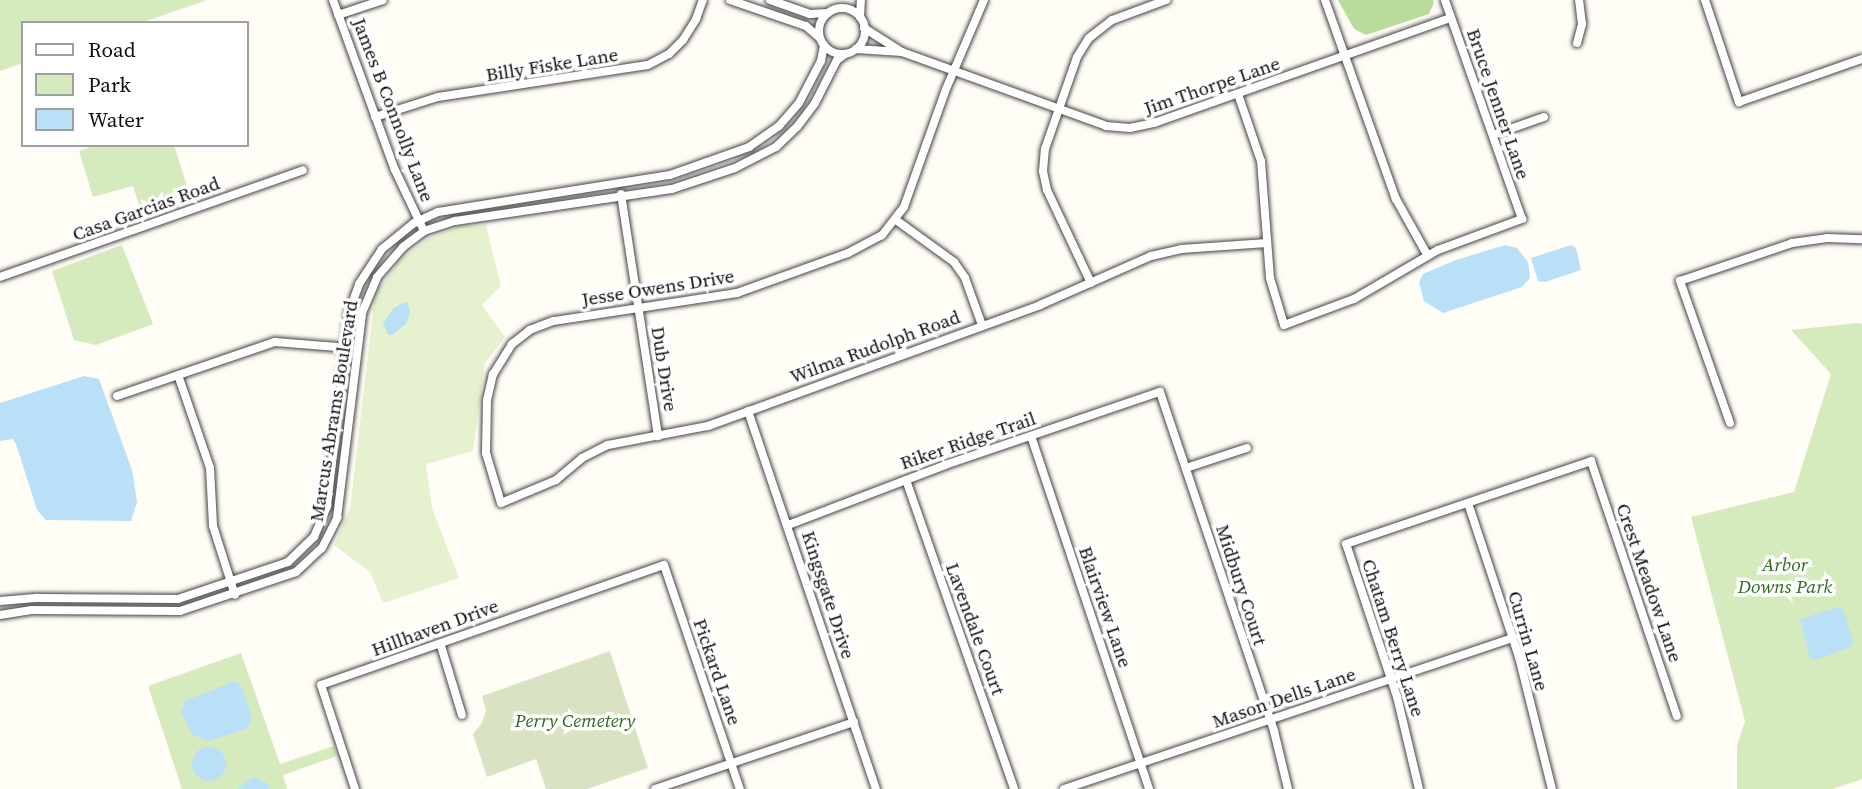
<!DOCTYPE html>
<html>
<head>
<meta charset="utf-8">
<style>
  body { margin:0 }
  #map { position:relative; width:1862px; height:789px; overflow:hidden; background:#fffdf5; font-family:"Source Serif 4",serif }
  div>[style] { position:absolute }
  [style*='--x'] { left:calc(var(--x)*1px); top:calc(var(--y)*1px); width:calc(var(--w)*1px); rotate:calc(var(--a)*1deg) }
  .green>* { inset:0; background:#d5ebbd }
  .forest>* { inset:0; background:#b9dc9c }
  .cemetery>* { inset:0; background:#d9e3c4 }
  .pitch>* { inset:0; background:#e6f2cf }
  .water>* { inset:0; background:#b9e0f7 }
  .round { border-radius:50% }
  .roads { filter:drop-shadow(0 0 2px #444) drop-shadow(0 0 2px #444) }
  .street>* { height:8px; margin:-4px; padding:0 4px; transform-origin:4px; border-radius:4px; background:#fff }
  .street>.ring { margin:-4px; padding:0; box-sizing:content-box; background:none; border:8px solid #fff; border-radius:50% }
  span { translate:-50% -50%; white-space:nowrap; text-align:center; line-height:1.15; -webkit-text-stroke:7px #fff; paint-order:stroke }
  .street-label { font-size:19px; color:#111 }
  .park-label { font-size:19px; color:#2f6b1f; font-style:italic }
  .legend { position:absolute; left:21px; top:21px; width:228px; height:126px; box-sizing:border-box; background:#fff; border:2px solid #a0a0a0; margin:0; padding:9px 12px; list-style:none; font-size:21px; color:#111 }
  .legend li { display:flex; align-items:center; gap:14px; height:35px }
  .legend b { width:35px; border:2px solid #a0a0a0 }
</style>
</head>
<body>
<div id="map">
  <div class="green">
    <i style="clip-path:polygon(0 0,207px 0,141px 23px,23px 23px,23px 63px,0 71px)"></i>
    <i style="clip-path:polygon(96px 145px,174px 145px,189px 193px,140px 208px,133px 186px,93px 197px,79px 151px)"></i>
    <i style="clip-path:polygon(122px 245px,153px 324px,96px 345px,74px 340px,52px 271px)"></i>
    <i style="clip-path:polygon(1857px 323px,1862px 324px,1862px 779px,1833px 789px,1737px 789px,1737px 746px,1745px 721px,1691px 517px,1794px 492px,1831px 374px,1791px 330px)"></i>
    <i style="clip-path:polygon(241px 653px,280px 764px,334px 746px,337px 756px,283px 775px,287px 789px,182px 789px,148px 686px)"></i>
  </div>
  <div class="forest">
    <i style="clip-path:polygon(1338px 0,1433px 0,1434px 3px,1429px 14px,1366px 35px,1354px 29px)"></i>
  </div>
  <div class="cemetery">
    <i style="clip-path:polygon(610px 651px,648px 768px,587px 789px,546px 789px,536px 759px,487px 777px,473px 734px,482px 723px,486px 710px,482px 696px)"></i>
  </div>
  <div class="pitch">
    <i style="clip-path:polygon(486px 225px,501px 286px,482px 305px,505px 337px,485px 363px,473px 451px,426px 464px,432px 508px,459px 578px,383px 603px,370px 572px,334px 545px,350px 509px,375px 295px,399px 261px,427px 239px,461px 226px)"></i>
  </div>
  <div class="water">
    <i style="clip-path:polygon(1505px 245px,1517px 248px,1528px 262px,1530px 278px,1522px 287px,1443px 313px,1424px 301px,1419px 282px,1423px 274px,1456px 260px)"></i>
    <i style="clip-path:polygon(1571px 245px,1576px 248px,1581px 270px,1545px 282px,1538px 281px,1531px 258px)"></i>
    <i style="clip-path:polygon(407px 301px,410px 312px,406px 324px,394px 334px,388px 335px,383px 323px,394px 308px)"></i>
    <i style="clip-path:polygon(84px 376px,99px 379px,132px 470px,137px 502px,131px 521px,46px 520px,37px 510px,16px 444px,13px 439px,0 441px,0 403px)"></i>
    <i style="clip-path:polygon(1838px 607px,1843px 609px,1853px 641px,1851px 647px,1815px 660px,1810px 658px,1800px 619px)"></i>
    <i style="clip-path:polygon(235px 681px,242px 687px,252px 718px,248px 728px,209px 741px,192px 735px,181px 712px,185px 701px)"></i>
    <i class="round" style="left:192px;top:747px;width:34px;height:34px"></i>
    <i style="clip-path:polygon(253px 777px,267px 783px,269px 789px,237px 789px)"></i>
  </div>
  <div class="roads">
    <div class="street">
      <i style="--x:333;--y:0;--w:181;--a:70"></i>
      <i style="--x:395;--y:170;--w:68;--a:64.6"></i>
      <i style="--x:730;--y:0;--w:80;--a:18.9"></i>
      <i style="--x:806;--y:26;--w:18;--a:41"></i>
      <i style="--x:770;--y:0;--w:42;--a:19.3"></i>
      <i style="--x:810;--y:14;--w:18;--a:-3"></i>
      <i style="--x:984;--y:0;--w:97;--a:113.1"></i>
      <i style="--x:946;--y:89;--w:125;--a:109.6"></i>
      <i style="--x:904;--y:207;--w:36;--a:128"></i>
      <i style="--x:882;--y:235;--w:38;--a:152"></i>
      <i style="--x:848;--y:253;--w:118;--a:160.2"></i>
      <i style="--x:737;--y:293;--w:186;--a:171.3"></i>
      <i style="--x:553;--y:321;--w:25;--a:159"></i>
      <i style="--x:530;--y:330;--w:23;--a:142"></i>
      <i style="--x:512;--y:344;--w:36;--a:122"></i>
      <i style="--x:493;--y:374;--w:27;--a:103"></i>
      <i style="--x:487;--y:400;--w:53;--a:91.1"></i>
      <i style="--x:486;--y:453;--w:52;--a:73.3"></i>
      <i style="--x:501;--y:503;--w:60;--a:-22.7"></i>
      <i style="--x:556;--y:480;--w:34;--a:-40"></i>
      <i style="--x:582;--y:458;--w:29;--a:-27"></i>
      <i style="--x:608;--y:445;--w:102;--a:-10.8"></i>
      <i style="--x:708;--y:426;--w:353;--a:-20"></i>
      <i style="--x:1040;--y:305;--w:121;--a:-23.8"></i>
      <i style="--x:1151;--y:256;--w:31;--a:-13"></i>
      <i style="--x:1181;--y:249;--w:86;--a:-4"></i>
      <i style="--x:1325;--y:0;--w:211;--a:70.4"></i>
      <i style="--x:1396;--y:199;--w:65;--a:60.7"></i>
      <i style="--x:1705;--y:0;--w:108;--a:71.6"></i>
      <i style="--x:1739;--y:102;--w:130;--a:-19.3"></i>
      <i class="ring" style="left:819px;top:8px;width:38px;height:38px"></i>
      <i style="--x:338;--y:15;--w:47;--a:-18.4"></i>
      <i style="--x:860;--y:17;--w:17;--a:-87"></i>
      <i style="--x:864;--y:28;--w:45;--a:32.3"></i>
      <i style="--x:902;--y:52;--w:217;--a:19.9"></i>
      <i style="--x:1106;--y:126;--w:24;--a:5"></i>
      <i style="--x:1130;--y:128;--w:25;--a:-12"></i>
      <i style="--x:1154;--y:123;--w:315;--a:-19.5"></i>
      <i style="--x:1577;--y:43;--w:20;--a:-75"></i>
      <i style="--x:1582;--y:24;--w:24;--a:-97"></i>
      <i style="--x:856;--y:49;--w:46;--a:3.7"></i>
      <i style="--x:1238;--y:94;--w:71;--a:71.1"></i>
      <i style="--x:1261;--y:161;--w:117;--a:85.6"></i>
      <i style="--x:1270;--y:278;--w:49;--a:73.4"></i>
      <i style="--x:1284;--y:325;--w:75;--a:-20.4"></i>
      <i style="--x:1354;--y:299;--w:97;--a:-30.3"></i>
      <i style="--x:1438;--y:250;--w:90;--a:-20.3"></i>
      <i style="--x:1522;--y:219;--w:232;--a:-109.4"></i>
      <i style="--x:375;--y:117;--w:66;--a:-17.6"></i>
      <i style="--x:438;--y:97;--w:212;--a:-8.7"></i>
      <i style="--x:648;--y:65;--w:24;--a:-28"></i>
      <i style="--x:669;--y:54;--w:20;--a:-45"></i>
      <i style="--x:683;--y:40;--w:25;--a:-58"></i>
      <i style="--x:696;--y:19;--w:20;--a:-70"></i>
      <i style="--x:1493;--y:135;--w:54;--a:-19.4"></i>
      <i style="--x:621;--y:194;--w:245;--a:81.3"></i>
      <i style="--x:896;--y:220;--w:72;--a:35.9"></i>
      <i style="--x:954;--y:262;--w:19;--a:55"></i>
      <i style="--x:965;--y:278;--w:50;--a:70.1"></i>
      <i style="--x:0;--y:277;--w:321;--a:-19.4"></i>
      <i style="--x:1091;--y:283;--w:103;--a:-115.3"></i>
      <i style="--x:1047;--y:190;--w:19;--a:-102"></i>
      <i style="--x:1043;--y:171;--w:22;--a:-85"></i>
      <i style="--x:1045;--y:149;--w:97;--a:-70.8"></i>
      <i style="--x:1077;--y:57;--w:22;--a:-58"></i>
      <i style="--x:1089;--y:38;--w:29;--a:-38"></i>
      <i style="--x:1112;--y:20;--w:58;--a:-20.3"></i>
      <i style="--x:178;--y:375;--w:98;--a:71"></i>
      <i style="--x:210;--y:468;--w:58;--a:87"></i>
      <i style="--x:213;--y:526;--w:72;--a:72.3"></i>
      <i style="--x:117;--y:396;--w:167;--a:-18.9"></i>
      <i style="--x:275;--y:342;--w:75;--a:4.6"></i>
      <i style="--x:748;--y:411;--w:399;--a:71.3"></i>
      <i style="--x:1730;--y:423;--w:151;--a:-109.4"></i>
      <i style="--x:1680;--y:281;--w:118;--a:-18.7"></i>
      <i style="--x:1792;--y:243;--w:35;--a:-8"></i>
      <i style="--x:1827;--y:238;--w:35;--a:2"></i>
      <i style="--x:1031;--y:436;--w:372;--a:71.5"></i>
      <i style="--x:1186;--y:468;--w:64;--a:-18.2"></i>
      <i style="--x:906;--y:480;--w:327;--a:70.7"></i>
      <i style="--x:1468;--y:503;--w:162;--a:71.7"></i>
      <i style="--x:1519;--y:657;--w:136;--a:76"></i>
      <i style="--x:788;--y:525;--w:168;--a:-20.9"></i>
      <i style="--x:945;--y:465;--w:227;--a:-18.8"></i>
      <i style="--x:1160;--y:392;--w:358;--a:71.4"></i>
      <i style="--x:1274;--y:731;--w:60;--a:76.4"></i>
      <i style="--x:0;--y:601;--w:38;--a:-5"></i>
      <i style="--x:38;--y:598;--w:140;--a:0.4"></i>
      <i style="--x:178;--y:599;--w:116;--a:-18.6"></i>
      <i style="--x:288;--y:562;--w:36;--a:-44"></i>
      <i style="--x:314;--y:537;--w:34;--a:-67"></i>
      <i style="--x:327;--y:506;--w:195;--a:-83.5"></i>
      <i style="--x:349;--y:312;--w:30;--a:-70"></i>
      <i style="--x:359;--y:284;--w:42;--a:-56.7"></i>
      <i style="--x:382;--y:249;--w:41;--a:-39.1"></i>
      <i style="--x:414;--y:223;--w:26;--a:-25"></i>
      <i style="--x:438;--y:212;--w:235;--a:-9.1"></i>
      <i style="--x:670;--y:175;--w:84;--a:-19.5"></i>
      <i style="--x:749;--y:147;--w:37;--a:-35"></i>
      <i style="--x:779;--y:126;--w:30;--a:-49"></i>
      <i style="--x:799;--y:103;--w:47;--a:-62.4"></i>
      <i style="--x:821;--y:61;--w:16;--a:-79"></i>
      <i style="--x:0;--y:615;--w:32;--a:-9"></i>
      <i style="--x:32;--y:610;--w:148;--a:0.4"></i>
      <i style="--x:180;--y:611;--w:122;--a:-18.6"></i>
      <i style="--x:296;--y:572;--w:35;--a:-43"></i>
      <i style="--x:322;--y:548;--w:34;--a:-63"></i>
      <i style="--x:337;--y:518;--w:207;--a:-83"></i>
      <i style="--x:362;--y:313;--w:39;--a:-67"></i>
      <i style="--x:377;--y:277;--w:40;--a:-49"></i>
      <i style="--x:403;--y:247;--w:26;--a:-37"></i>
      <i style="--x:424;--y:231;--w:33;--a:-18"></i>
      <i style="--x:455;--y:221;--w:219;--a:-8.4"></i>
      <i style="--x:672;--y:189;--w:66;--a:-18.4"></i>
      <i style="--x:735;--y:168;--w:46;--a:-27.1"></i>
      <i style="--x:776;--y:147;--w:29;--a:-44"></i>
      <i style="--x:797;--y:127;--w:30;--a:-53"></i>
      <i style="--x:815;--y:103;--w:48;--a:-62.9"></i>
      <i style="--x:837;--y:60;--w:10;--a:-37"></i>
      <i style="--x:441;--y:646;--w:72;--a:73.1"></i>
      <i style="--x:355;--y:789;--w:109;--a:-108.1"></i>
      <i style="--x:321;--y:685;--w:363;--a:-19.3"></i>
      <i style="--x:664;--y:565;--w:237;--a:71.3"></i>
      <i style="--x:655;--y:789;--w:210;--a:-18.6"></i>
      <i style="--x:1064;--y:789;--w:474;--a:-18.6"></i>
      <i style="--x:1419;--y:789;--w:95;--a:-103.4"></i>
      <i style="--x:1397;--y:697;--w:161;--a:-108.4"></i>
      <i style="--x:1346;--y:544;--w:259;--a:-18.7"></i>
      <i style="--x:1591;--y:461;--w:269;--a:71.4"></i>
    </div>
  </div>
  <div class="street-label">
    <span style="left:552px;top:65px;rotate:-9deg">Billy Fiske Lane</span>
    <span style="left:1212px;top:86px;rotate:-19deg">Jim Thorpe Lane</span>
    <span style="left:1498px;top:104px;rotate:71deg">Bruce Jenner Lane</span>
    <span style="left:393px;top:110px;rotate:69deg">James B Connolly Lane</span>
    <span style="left:146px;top:209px;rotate:-20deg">Casa Garcias Road</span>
    <span style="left:658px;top:288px;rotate:-9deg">Jesse Owens Drive</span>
    <span style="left:875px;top:347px;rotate:-20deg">Wilma Rudolph Road</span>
    <span style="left:664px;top:369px;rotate:81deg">Dub Drive</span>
    <span style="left:334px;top:411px;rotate:-81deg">Marcus Abrams Boulevard</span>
    <span style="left:968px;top:441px;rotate:-19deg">Riker Ridge Trail</span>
    <span style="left:1649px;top:583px;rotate:71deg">Crest Meadow Lane</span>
    <span style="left:1241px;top:585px;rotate:72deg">Midbury Court</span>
    <span style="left:828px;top:595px;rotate:72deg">Kingsgate Drive</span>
    <span style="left:1105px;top:607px;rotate:71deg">Blairview Lane</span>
    <span style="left:435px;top:628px;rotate:-20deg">Hillhaven Drive</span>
    <span style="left:975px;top:629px;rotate:70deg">Lavendale Court</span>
    <span style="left:1393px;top:638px;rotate:72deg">Chatam Berry Lane</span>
    <span style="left:1528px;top:641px;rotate:74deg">Currin Lane</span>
    <span style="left:717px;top:672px;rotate:71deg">Pickard Lane</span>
    <span style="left:1284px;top:698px;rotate:-19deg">Mason Dells Lane</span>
  </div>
  <div class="park-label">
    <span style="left:1785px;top:576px">Arbor<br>Downs Park</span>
    <span style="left:575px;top:721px">Perry Cemetery</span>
  </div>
  <ul class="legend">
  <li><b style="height:9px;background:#fff"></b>Road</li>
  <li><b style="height:19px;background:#d5ebbd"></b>Park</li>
  <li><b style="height:19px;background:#b9e0f7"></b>Water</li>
  </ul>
</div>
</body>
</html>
